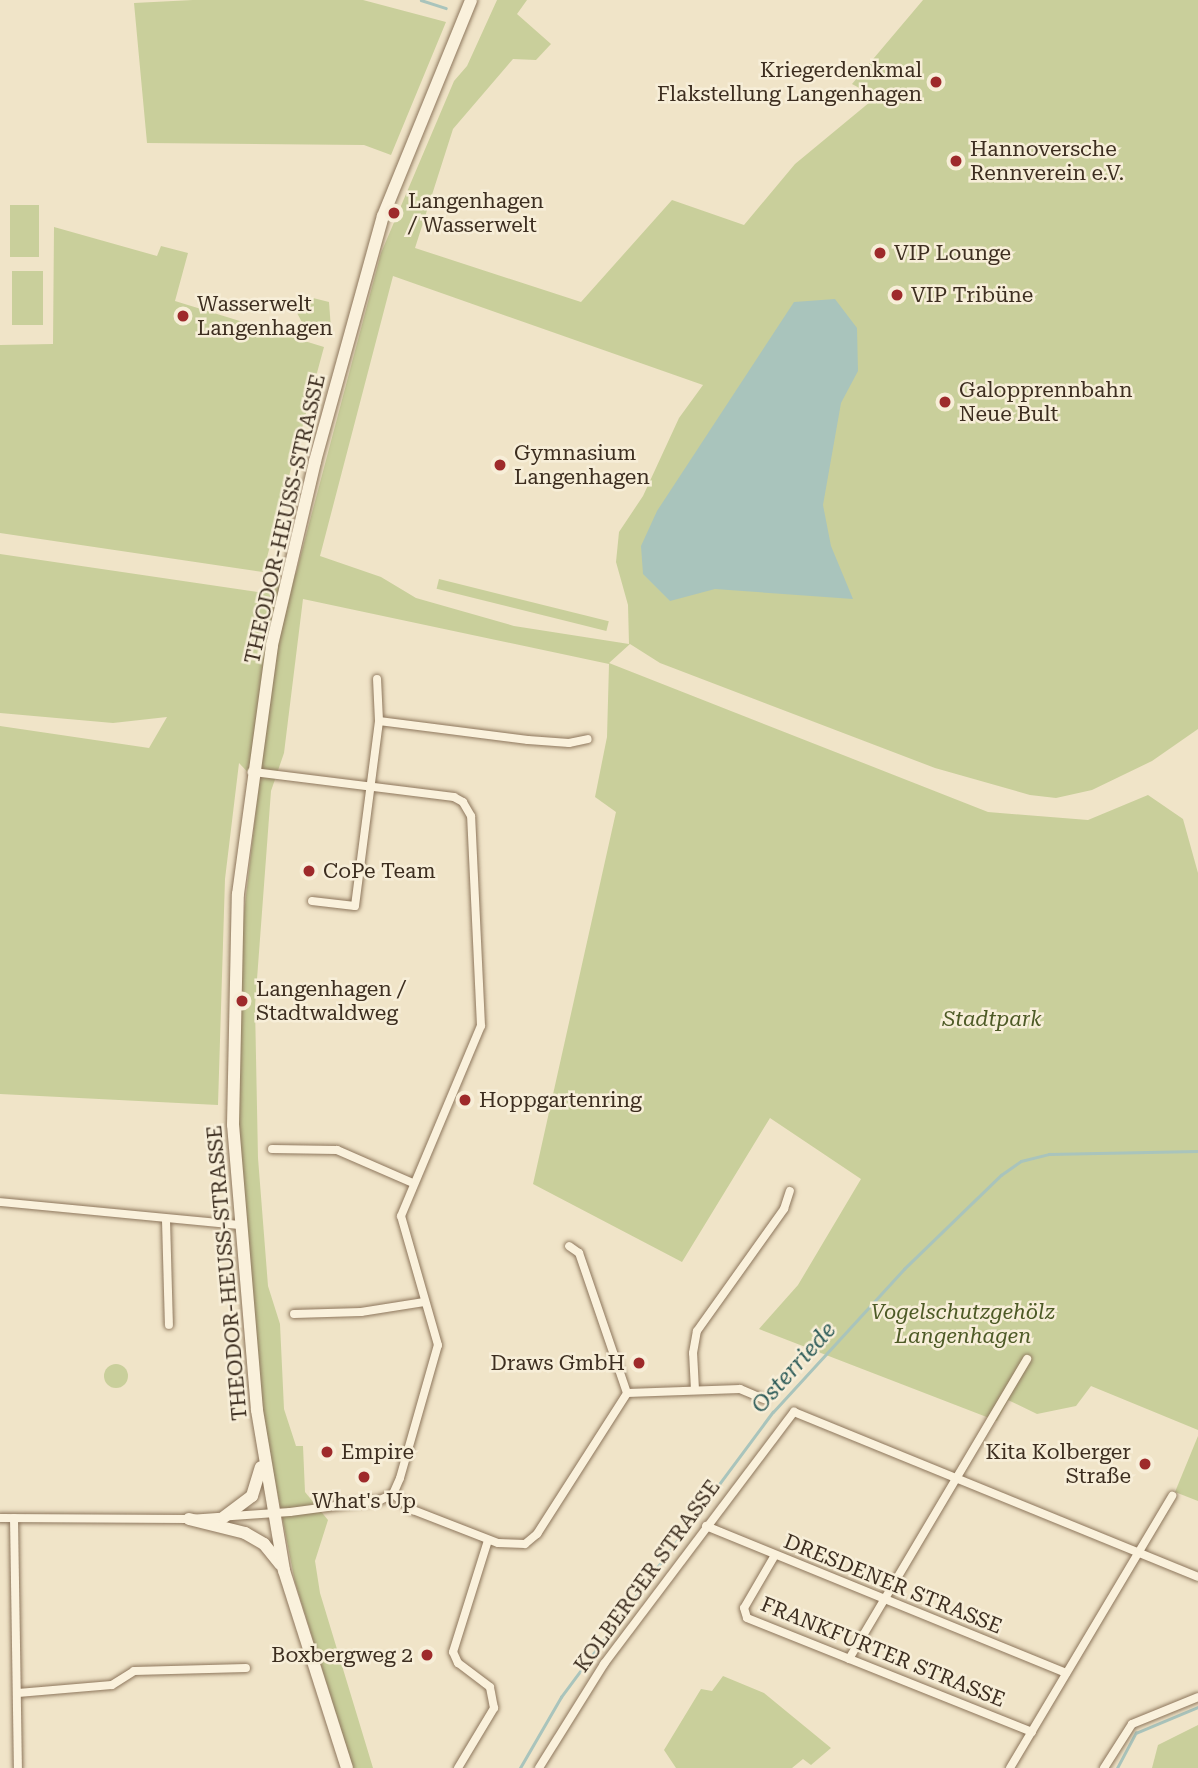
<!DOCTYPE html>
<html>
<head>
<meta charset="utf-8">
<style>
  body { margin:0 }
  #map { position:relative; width:1198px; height:1768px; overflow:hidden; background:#f0e4c8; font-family:"Roboto Serif",serif }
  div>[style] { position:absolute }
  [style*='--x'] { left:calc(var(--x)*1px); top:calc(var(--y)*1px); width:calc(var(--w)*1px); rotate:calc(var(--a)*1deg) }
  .green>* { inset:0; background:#c9cf9b; transform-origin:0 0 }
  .round { border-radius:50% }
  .water>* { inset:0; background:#a9c4bc }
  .stream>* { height:2.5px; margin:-1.25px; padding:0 1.25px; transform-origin:1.25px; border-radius:1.25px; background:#a9c4bc }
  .roads { filter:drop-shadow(0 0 2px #8d765c) drop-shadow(0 0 2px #8d765c) }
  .street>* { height:8px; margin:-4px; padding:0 4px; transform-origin:4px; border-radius:4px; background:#faf1dc }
  .secondary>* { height:12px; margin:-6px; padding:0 6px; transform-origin:6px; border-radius:6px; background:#faf1dc }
  .dots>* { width:19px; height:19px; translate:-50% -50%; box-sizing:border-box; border:4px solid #f7eed8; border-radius:50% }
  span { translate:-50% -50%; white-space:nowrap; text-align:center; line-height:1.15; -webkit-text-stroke:5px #f7eed8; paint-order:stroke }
  .poi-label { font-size:21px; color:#3d2e20 }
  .right { translate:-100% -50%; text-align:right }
  .left { translate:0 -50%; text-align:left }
  .street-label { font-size:21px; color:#3d2e20 }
  .park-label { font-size:21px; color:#4d5a26; font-style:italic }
  .water-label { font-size:23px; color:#2f5d5a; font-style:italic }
</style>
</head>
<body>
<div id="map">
  <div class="green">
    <i style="clip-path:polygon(193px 0,363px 0,446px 22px,391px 155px,364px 145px,147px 143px,134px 3px)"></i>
    <i style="clip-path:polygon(evenodd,497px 0,527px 0,517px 14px,551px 44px,536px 60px,513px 59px,453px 129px,415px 248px,581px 302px,672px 200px,744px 225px,795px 164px,876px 97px,852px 84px,923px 0,1198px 0,1198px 729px,1152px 761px,1092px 790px,1056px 798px,1030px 795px,935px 768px,660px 663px,630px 644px,609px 663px,988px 812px,1088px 820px,1148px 795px,1183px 819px,1198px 873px,1198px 1430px,1091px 1386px,1076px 1406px,1037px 1414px,1008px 1400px,997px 1421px,759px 1329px,798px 1285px,861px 1179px,770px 1118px,682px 1262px,533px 1184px,616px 812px,595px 797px,607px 737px,609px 664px,303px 599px,284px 753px,271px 791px,255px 1006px,258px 1158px,268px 1286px,280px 1324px,284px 1409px,296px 1446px,303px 1446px,305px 1492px,328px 1520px,315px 1561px,320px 1593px,373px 1768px,353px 1768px,295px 1582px,261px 1410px,238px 1148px,242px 930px,259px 784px,239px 763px,225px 879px,218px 1105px,0 1094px,0 726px,149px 748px,167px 717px,113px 723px,0 713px,0 554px,264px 593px,296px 573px,381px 253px,454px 81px,467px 66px,497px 0,393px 276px,703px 385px,679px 418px,643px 496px,619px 532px,616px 562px,628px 605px,629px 644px,514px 626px,416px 598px,381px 577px,320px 556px,393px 276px)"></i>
    <i style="left:10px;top:205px;width:29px;height:52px"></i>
    <i style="clip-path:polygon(54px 227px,157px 256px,161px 246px,188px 253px,175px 301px,324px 347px,263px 572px,0 533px,0 345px,53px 344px)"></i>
    <i style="left:12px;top:271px;width:31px;height:54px"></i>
    <i style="clip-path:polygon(313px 298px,329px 302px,331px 329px,321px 335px,306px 330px,296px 311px)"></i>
    <i style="left:439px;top:579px;width:175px;height:10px;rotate:14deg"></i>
    <i class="round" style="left:104px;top:1364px;width:24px;height:24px"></i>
    <i style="clip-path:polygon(1198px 1436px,1198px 1501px,1175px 1492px)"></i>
    <i style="clip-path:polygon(723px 1676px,764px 1693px,831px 1748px,811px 1765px,803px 1759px,792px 1768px,676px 1768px,664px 1750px,701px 1689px,712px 1691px)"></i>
    <i style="clip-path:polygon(1198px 1725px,1198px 1768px,1152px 1768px,1158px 1745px)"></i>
  </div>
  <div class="water">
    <i style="clip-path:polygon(835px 299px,857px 328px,858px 371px,841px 403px,823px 505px,831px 546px,853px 599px,715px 589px,670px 601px,643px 574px,641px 546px,657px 511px,794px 302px)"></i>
  </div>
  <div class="stream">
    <i style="--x:421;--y:0;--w:26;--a:18"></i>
    <i style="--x:520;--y:1768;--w:82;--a:-60"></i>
    <i style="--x:561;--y:1697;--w:355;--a:-53.4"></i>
    <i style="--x:773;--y:1412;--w:194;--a:-47.5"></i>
    <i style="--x:904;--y:1269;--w:135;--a:-44.1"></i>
    <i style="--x:1001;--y:1175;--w:24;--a:-35"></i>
    <i style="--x:1021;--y:1161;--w:29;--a:-14"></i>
    <i style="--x:1049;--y:1154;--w:149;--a:-1.2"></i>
    <i style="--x:1117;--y:1768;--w:40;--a:-62"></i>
    <i style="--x:1136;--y:1733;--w:67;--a:-22.8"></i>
  </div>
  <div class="roads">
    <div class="street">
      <i style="--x:379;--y:721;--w:150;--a:7.3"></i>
      <i style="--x:528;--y:740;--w:41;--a:4.2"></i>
      <i style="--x:569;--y:743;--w:19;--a:-12"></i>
      <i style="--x:312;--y:901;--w:43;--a:6.6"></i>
      <i style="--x:355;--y:906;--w:187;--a:-82.6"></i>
      <i style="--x:379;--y:721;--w:42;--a:-92.7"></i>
      <i style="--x:272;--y:1149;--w:65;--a:0.9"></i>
      <i style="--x:337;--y:1150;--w:83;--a:23.5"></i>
      <i style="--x:0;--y:1202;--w:239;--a:5.5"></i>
      <i style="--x:166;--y:1220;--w:105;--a:88.4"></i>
      <i style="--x:294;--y:1314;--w:67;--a:-1.7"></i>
      <i style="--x:361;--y:1312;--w:64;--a:-9"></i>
      <i style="--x:695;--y:1390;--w:37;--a:-93"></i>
      <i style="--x:693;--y:1353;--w:22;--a:-80"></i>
      <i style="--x:697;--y:1331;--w:150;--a:-54.5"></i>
      <i style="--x:784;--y:1209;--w:19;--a:-72"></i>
      <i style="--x:627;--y:1393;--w:113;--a:-2"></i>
      <i style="--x:740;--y:1389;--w:26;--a:23"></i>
      <i style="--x:393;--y:1494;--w:26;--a:39"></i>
      <i style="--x:413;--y:1510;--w:91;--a:21.2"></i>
      <i style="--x:498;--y:1543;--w:27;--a:2"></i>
      <i style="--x:525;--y:1544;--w:16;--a:-40"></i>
      <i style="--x:537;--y:1534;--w:167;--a:-57.4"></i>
      <i style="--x:627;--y:1393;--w:148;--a:-108.9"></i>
      <i style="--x:579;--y:1253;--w:12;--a:-145"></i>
      <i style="--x:0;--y:1518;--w:189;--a:0.3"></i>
      <i style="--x:189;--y:1519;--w:101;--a:-4"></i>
      <i style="--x:290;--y:1512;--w:91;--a:-7.6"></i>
      <i style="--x:380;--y:1500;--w:14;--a:-25"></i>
      <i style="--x:393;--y:1494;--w:17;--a:-66"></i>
      <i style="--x:400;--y:1478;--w:138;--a:-74.1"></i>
      <i style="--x:438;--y:1345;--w:134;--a:-106"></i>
      <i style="--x:401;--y:1216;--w:206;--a:-67.2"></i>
      <i style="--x:481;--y:1026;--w:210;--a:-92.7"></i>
      <i style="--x:471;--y:816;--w:16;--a:-120"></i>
      <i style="--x:463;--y:802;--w:10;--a:-151"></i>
      <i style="--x:454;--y:797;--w:204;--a:-172.9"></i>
      <i style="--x:14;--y:1518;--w:250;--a:89.1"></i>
      <i style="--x:706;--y:1526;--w:389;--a:22.2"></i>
      <i style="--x:775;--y:1555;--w:61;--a:120.3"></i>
      <i style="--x:744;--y:1608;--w:10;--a:73"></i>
      <i style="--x:747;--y:1618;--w:307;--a:21.8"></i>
      <i style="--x:849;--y:1659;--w:349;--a:-59.3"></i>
      <i style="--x:18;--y:1693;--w:94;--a:-4.9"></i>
      <i style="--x:112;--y:1685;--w:26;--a:-32"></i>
      <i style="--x:134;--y:1671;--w:112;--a:-1.5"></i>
      <i style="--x:458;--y:1768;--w:70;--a:-59"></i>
      <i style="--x:494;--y:1708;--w:21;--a:-101"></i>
      <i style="--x:490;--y:1687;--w:40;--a:-143"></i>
      <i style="--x:458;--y:1663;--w:12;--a:-114"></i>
      <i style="--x:453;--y:1652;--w:117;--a:-72.6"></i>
      <i style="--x:539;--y:1768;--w:123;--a:-58"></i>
      <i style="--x:604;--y:1664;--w:316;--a:-53"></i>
      <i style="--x:794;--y:1412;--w:436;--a:22.2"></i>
      <i style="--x:1010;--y:1768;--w:317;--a:-59.2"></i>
      <i style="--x:1104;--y:1768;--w:52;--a:-57.5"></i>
      <i style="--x:1132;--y:1724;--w:71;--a:-22.2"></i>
    </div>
    <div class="secondary">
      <i style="--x:224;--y:1517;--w:35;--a:-37"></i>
      <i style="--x:252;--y:1496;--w:30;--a:-73"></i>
      <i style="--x:189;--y:1519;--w:58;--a:14"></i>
      <i style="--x:245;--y:1533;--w:22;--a:30"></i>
      <i style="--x:264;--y:1544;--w:26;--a:51"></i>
      <i style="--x:347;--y:1768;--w:208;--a:-107.7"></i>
      <i style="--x:284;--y:1570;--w:162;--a:-99.6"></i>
      <i style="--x:257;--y:1410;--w:286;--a:-94.8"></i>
      <i style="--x:233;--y:1125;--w:231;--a:-88.8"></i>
      <i style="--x:238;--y:894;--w:251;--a:-82.2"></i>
      <i style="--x:272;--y:645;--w:189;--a:-76.8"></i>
      <i style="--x:315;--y:461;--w:254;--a:-74.5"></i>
      <i style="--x:383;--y:216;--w:233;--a:-67.8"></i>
    </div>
  </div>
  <div class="dots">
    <i style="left:936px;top:82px;background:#9e2a2b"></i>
    <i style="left:956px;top:161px;background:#9e2a2b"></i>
    <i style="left:394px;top:213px;background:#9e2a2b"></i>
    <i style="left:880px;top:253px;background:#9e2a2b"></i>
    <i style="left:897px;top:295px;background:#9e2a2b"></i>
    <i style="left:183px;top:316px;background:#9e2a2b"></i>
    <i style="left:945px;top:402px;background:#9e2a2b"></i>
    <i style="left:500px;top:465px;background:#9e2a2b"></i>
    <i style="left:309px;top:871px;background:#9e2a2b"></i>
    <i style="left:242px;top:1001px;background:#9e2a2b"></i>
    <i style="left:465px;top:1100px;background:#9e2a2b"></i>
    <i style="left:639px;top:1363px;background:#9e2a2b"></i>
    <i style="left:327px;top:1452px;background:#9e2a2b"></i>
    <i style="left:1145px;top:1464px;background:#9e2a2b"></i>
    <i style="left:364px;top:1477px;background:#9e2a2b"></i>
    <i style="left:427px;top:1655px;background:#9e2a2b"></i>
  </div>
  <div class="poi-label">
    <span class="right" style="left:922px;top:82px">Kriegerdenkmal<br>Flakstellung Langenhagen</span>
    <span class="left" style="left:970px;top:161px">Hannoversche<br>Rennverein e.V.</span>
    <span class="left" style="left:408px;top:213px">Langenhagen<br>/ Wasserwelt</span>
    <span class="left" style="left:894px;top:253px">VIP Lounge</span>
    <span class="left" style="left:911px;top:295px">VIP Tribüne</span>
    <span class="left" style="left:197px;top:316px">Wasserwelt<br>Langenhagen</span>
    <span class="left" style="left:959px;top:402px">Galopprennbahn<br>Neue Bult</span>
    <span class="left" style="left:514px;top:465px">Gymnasium<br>Langenhagen</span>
    <span class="left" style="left:323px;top:871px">CoPe Team</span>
    <span class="left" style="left:256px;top:1001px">Langenhagen /<br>Stadtwaldweg</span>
    <span class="left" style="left:479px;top:1100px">Hoppgartenring</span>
    <span class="right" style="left:625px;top:1363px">Draws GmbH</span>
    <span class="left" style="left:341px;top:1452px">Empire</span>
    <span class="right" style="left:1131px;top:1464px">Kita Kolberger<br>Straße</span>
    <span style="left:364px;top:1501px">What's Up</span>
    <span class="right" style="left:413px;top:1655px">Boxbergweg 2</span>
  </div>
  <div class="street-label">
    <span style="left:285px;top:519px;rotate:-77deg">THEODOR-HEUSS-STRASSE</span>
    <span style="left:227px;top:1273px;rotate:-95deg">THEODOR-HEUSS-STRASSE</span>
    <span style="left:647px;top:1576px;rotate:-54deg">KOLBERGER STRASSE</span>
    <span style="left:893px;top:1584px;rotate:22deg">DRESDENER STRASSE</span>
    <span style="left:883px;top:1652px;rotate:22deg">FRANKFURTER STRASSE</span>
  </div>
  <div class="park-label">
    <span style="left:992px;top:1019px">Stadtpark</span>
    <span style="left:963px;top:1324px">Vogelschutzgehölz<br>Langenhagen</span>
  </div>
  <div class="water-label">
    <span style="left:794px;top:1368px;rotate:-48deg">Osterriede</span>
  </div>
</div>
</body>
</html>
